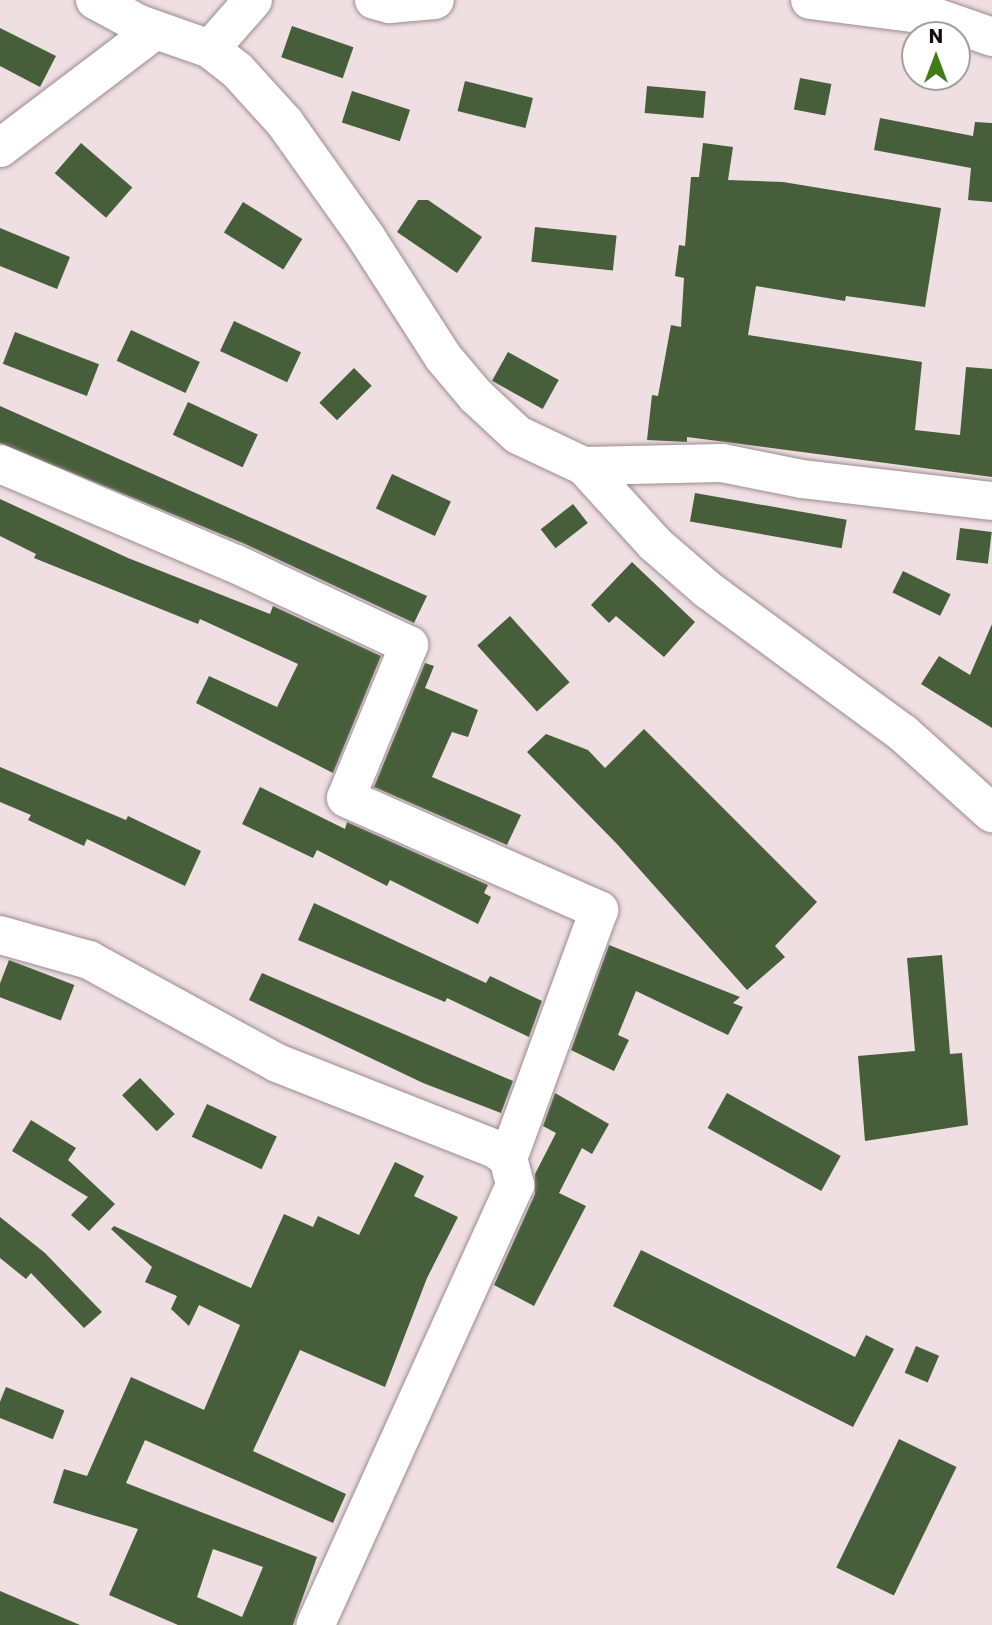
<!DOCTYPE html>
<html>
<head>
<meta charset="utf-8">
<style>
  body { margin:0 }
  #map { position:relative; width:992px; height:1625px; overflow:hidden; background:#efdee2; font-family:Poppins,sans-serif }
  div>[style] { position:absolute }
  [style*='--x'] { left:calc(var(--x)*1px); top:calc(var(--y)*1px); width:calc(var(--w)*1px); rotate:calc(var(--a)*1deg) }
  .building>* { inset:0; background:#465e3a; transform-origin:0 0 }
  .roads { filter:drop-shadow(0 0 2px #9b8b8f) drop-shadow(0 0 2px #9b8b8f) }
  .minor>* { height:38px; margin:-19px; padding:0 19px; transform-origin:19px; border-radius:19px; background:#fff }
  span { translate:-50% -50%; white-space:nowrap; text-align:center; line-height:1.15; -webkit-text-stroke:7px #fff; paint-order:stroke }
  .north { position:absolute; left:901px; top:21px; width:70px; height:70px; box-sizing:border-box; background:#fff; border:2px solid #a19e9f; border-radius:50%; rotate:0deg; font-size:19px; font-weight:700; line-height:28px; text-align:center; color:#130d0f }
  .north::after { content:''; display:block; margin:auto; width:24px; height:32px; background:#417c17; clip-path:polygon(50% 0,100% 100%,50% 72%,0 100%) }
</style>
</head>
<body>
<div id="map">
  <div class="building">
    <i style="left:292px;top:26px;width:65px;height:33px;rotate:19deg"></i>
    <i style="clip-path:polygon(0 28px,56px 56px,40px 87px,0 66px)"></i>
    <i style="left:800px;top:78px;width:32px;height:32px;rotate:11deg"></i>
    <i style="left:465px;top:81px;width:70px;height:31px;rotate:14deg"></i>
    <i style="left:647px;top:86px;width:59px;height:27px;rotate:5deg"></i>
    <i style="left:352px;top:91px;width:61px;height:33px;rotate:18deg"></i>
    <i style="clip-path:polygon(880px 118px,973px 136px,975px 122px,992px 123px,992px 202px,968px 200px,971px 168px,874px 150px)"></i>
    <i style="left:81px;top:143px;width:68px;height:40px;rotate:41deg"></i>
    <i style="clip-path:polygon(703px 143px,733px 147px,728px 180px,783px 182px,941px 208px,925px 307px,846px 296px,845px 301px,756px 286px,748px 335px,922px 362px,915px 430px,960px 435px,966px 367px,992px 369px,992px 477px,687px 437px,687px 442px,647px 440px,652px 395px,658px 396px,671px 325px,681px 327px,684px 278px,675px 276px,679px 245px,685px 246px,691px 177px,699px 177px)"></i>
    <i style="clip-path:polygon(418px 200px,428px 200px,482px 237px,457px 273px,397px 232px)"></i>
    <i style="left:243px;top:202px;width:70px;height:36px;rotate:32deg"></i>
    <i style="left:535px;top:227px;width:82px;height:35px;rotate:6deg"></i>
    <i style="clip-path:polygon(0 228px,70px 257px,57px 289px,0 266px)"></i>
    <i style="left:234px;top:321px;width:74px;height:33px;rotate:25deg"></i>
    <i style="left:131px;top:330px;width:76px;height:34px;rotate:25deg"></i>
    <i style="left:15px;top:332px;width:90px;height:34px;rotate:21deg"></i>
    <i style="left:508px;top:352px;width:58px;height:33px;rotate:29deg"></i>
    <i style="left:354px;top:368px;width:25px;height:49px;rotate:45deg"></i>
    <i style="left:188px;top:402px;width:77px;height:36px;rotate:25deg"></i>
    <i style="clip-path:polygon(0 406px,427px 596px,414px 623px,245px 544px,0 443px)"></i>
    <i style="left:392px;top:474px;width:65px;height:38px;rotate:25deg"></i>
    <i style="left:695px;top:493px;width:154px;height:29px;rotate:10deg"></i>
    <i style="clip-path:polygon(0 499px,128px 558px,270px 614px,273px 606px,381px 656px,333px 773px,196px 703px,209px 676px,277px 707px,298px 664px,200px 619px,198px 624px,34px 558px,36px 554px,0 536px)"></i>
    <i style="left:573px;top:504px;width:24px;height:41px;rotate:52deg"></i>
    <i style="left:960px;top:528px;width:32px;height:32px;rotate:7deg"></i>
    <i style="clip-path:polygon(632px 562px,695px 622px,664px 657px,616px 616px,609px 623px,591px 605px)"></i>
    <i style="left:903px;top:571px;width:53px;height:24px;rotate:26deg"></i>
    <i style="left:510px;top:616px;width:89px;height:44px;rotate:48deg"></i>
    <i style="clip-path:polygon(992px 624px,992px 728px,921px 684px,939px 656px,970px 675px)"></i>
    <i style="clip-path:polygon(425px 663px,434px 666px,425px 688px,478px 710px,468px 737px,452px 732px,432px 777px,521px 815px,507px 845px,374px 787px)"></i>
    <i style="clip-path:polygon(644px 729px,817px 902px,775px 946px,785px 957px,747px 990px,617px 844px,527px 752px,546px 734px,588px 750px,605px 768px)"></i>
    <i style="clip-path:polygon(0 767px,126px 820px,128px 816px,201px 851px,185px 886px,87px 839px,84px 846px,28px 820px,31px 815px,0 802px)"></i>
    <i style="clip-path:polygon(260px 787px,345px 829px,347px 822px,488px 885px,484px 893px,491px 897px,478px 924px,390px 880px,387px 886px,317px 850px,313px 858px,242px 824px)"></i>
    <i style="clip-path:polygon(314px 903px,486px 983px,490px 976px,542px 1001px,529px 1037px,447px 998px,445px 1002px,298px 940px)"></i>
    <i style="clip-path:polygon(609px 945px,740px 997px,733px 1003px,743px 1007px,728px 1035px,636px 991px,618px 1035px,629px 1040px,614px 1071px,571px 1050px)"></i>
    <i style="clip-path:polygon(942px 955px,950px 1054px,962px 1053px,968px 1125px,865px 1141px,858px 1056px,915px 1051px,907px 958px)"></i>
    <i style="left:9px;top:960px;width:70px;height:38px;rotate:21deg"></i>
    <i style="clip-path:polygon(262px 973px,513px 1081px,501px 1113px,423px 1083px,249px 1000px)"></i>
    <i style="left:140px;top:1078px;width:50px;height:25px;rotate:46deg"></i>
    <i style="clip-path:polygon(555px 1093px,609px 1124px,592px 1154px,582px 1148px,559px 1193px,586px 1206px,534px 1306px,494px 1285px,535px 1194px,535px 1174px,556px 1133px,543px 1126px)"></i>
    <i style="left:727px;top:1093px;width:130px;height:40px;rotate:29deg"></i>
    <i style="left:207px;top:1104px;width:77px;height:36px;rotate:25deg"></i>
    <i style="clip-path:polygon(31px 1120px,76px 1148px,68px 1160px,115px 1204px,89px 1231px,71px 1215px,88px 1197px,12px 1151px)"></i>
    <i style="clip-path:polygon(evenodd,395px 1162px,424px 1176px,414px 1196px,458px 1217px,427px 1278px,385px 1387px,300px 1350px,253px 1451px,346px 1494px,333px 1523px,145px 1440px,126px 1483px,317px 1557px,293px 1625px,178px 1625px,109px 1595px,138px 1529px,53px 1503px,64px 1469px,87px 1476px,131px 1377px,204px 1410px,240px 1325px,199px 1305px,189px 1326px,171px 1309px,177px 1296px,145px 1282px,152px 1267px,111px 1229px,114px 1226px,251px 1288px,284px 1214px,313px 1227px,318px 1216px,359px 1235px,395px 1162px,213px 1549px,263px 1567px,242px 1617px,197px 1597px,213px 1549px)"></i>
    <i style="clip-path:polygon(0 1217px,45px 1253px,102px 1312px,84px 1328px,31px 1273px,26px 1279px,0 1258px)"></i>
    <i style="clip-path:polygon(641px 1250px,855px 1357px,866px 1335px,894px 1349px,853px 1427px,613px 1306px)"></i>
    <i style="left:916px;top:1346px;width:25px;height:29px;rotate:23deg"></i>
    <i style="left:6px;top:1387px;width:63px;height:31px;rotate:22deg"></i>
    <i style="left:899px;top:1439px;width:64px;height:143px;rotate:26deg"></i>
    <i style="clip-path:polygon(0 1591px,80px 1625px,0 1625px)"></i>
  </div>
  <div class="roads">
    <div class="minor">
      <i style="--x:95;--y:0;--w:50;--a:28.6"></i>
      <i style="--x:139;--y:24;--w:75;--a:19.4"></i>
      <i style="--x:210;--y:49;--w:34;--a:38"></i>
      <i style="--x:237;--y:70;--w:72;--a:47.8"></i>
      <i style="--x:285;--y:123;--w:140;--a:54.6"></i>
      <i style="--x:366;--y:237;--w:143;--a:57.3"></i>
      <i style="--x:443;--y:357;--w:51;--a:49.8"></i>
      <i style="--x:476;--y:396;--w:57;--a:42.9"></i>
      <i style="--x:518;--y:435;--w:73;--a:25.2"></i>
      <i style="--x:584;--y:466;--w:105;--a:47.7"></i>
      <i style="--x:655;--y:544;--w:70;--a:41"></i>
      <i style="--x:708;--y:590;--w:242;--a:36.3"></i>
      <i style="--x:903;--y:733;--w:120;--a:42"></i>
      <i style="--x:374;--y:0;--w:16;--a:15"></i>
      <i style="--x:389;--y:4;--w:46;--a:-5"></i>
      <i style="--x:810;--y:0;--w:120;--a:7.2"></i>
      <i style="--x:929;--y:15;--w:67;--a:19.2"></i>
      <i style="--x:210;--y:49;--w:65;--a:-48.7"></i>
      <i style="--x:0;--y:148;--w:193;--a:-37.2"></i>
      <i style="--x:0;--y:464;--w:256;--a:23"></i>
      <i style="--x:236;--y:564;--w:191;--a:25.1"></i>
      <i style="--x:409;--y:645;--w:165;--a:112.4"></i>
      <i style="--x:346;--y:798;--w:277;--a:23.9"></i>
      <i style="--x:599;--y:910;--w:264;--a:110.1"></i>
      <i style="--x:584;--y:466;--w:138;--a:-1.2"></i>
      <i style="--x:722;--y:463;--w:82;--a:11.3"></i>
      <i style="--x:802;--y:479;--w:191;--a:6.6"></i>
      <i style="--x:0;--y:935;--w:92;--a:15.7"></i>
      <i style="--x:89;--y:960;--w:214;--a:28.7"></i>
      <i style="--x:277;--y:1063;--w:234;--a:21.5"></i>
      <i style="--x:495;--y:1149;--w:16;--a:35"></i>
      <i style="--x:508;--y:1158;--w:28;--a:75"></i>
      <i style="--x:515;--y:1185;--w:483;--a:114.4"></i>
    </div>
  </div>
  <div class="north">N</div>
</div>
</body>
</html>
